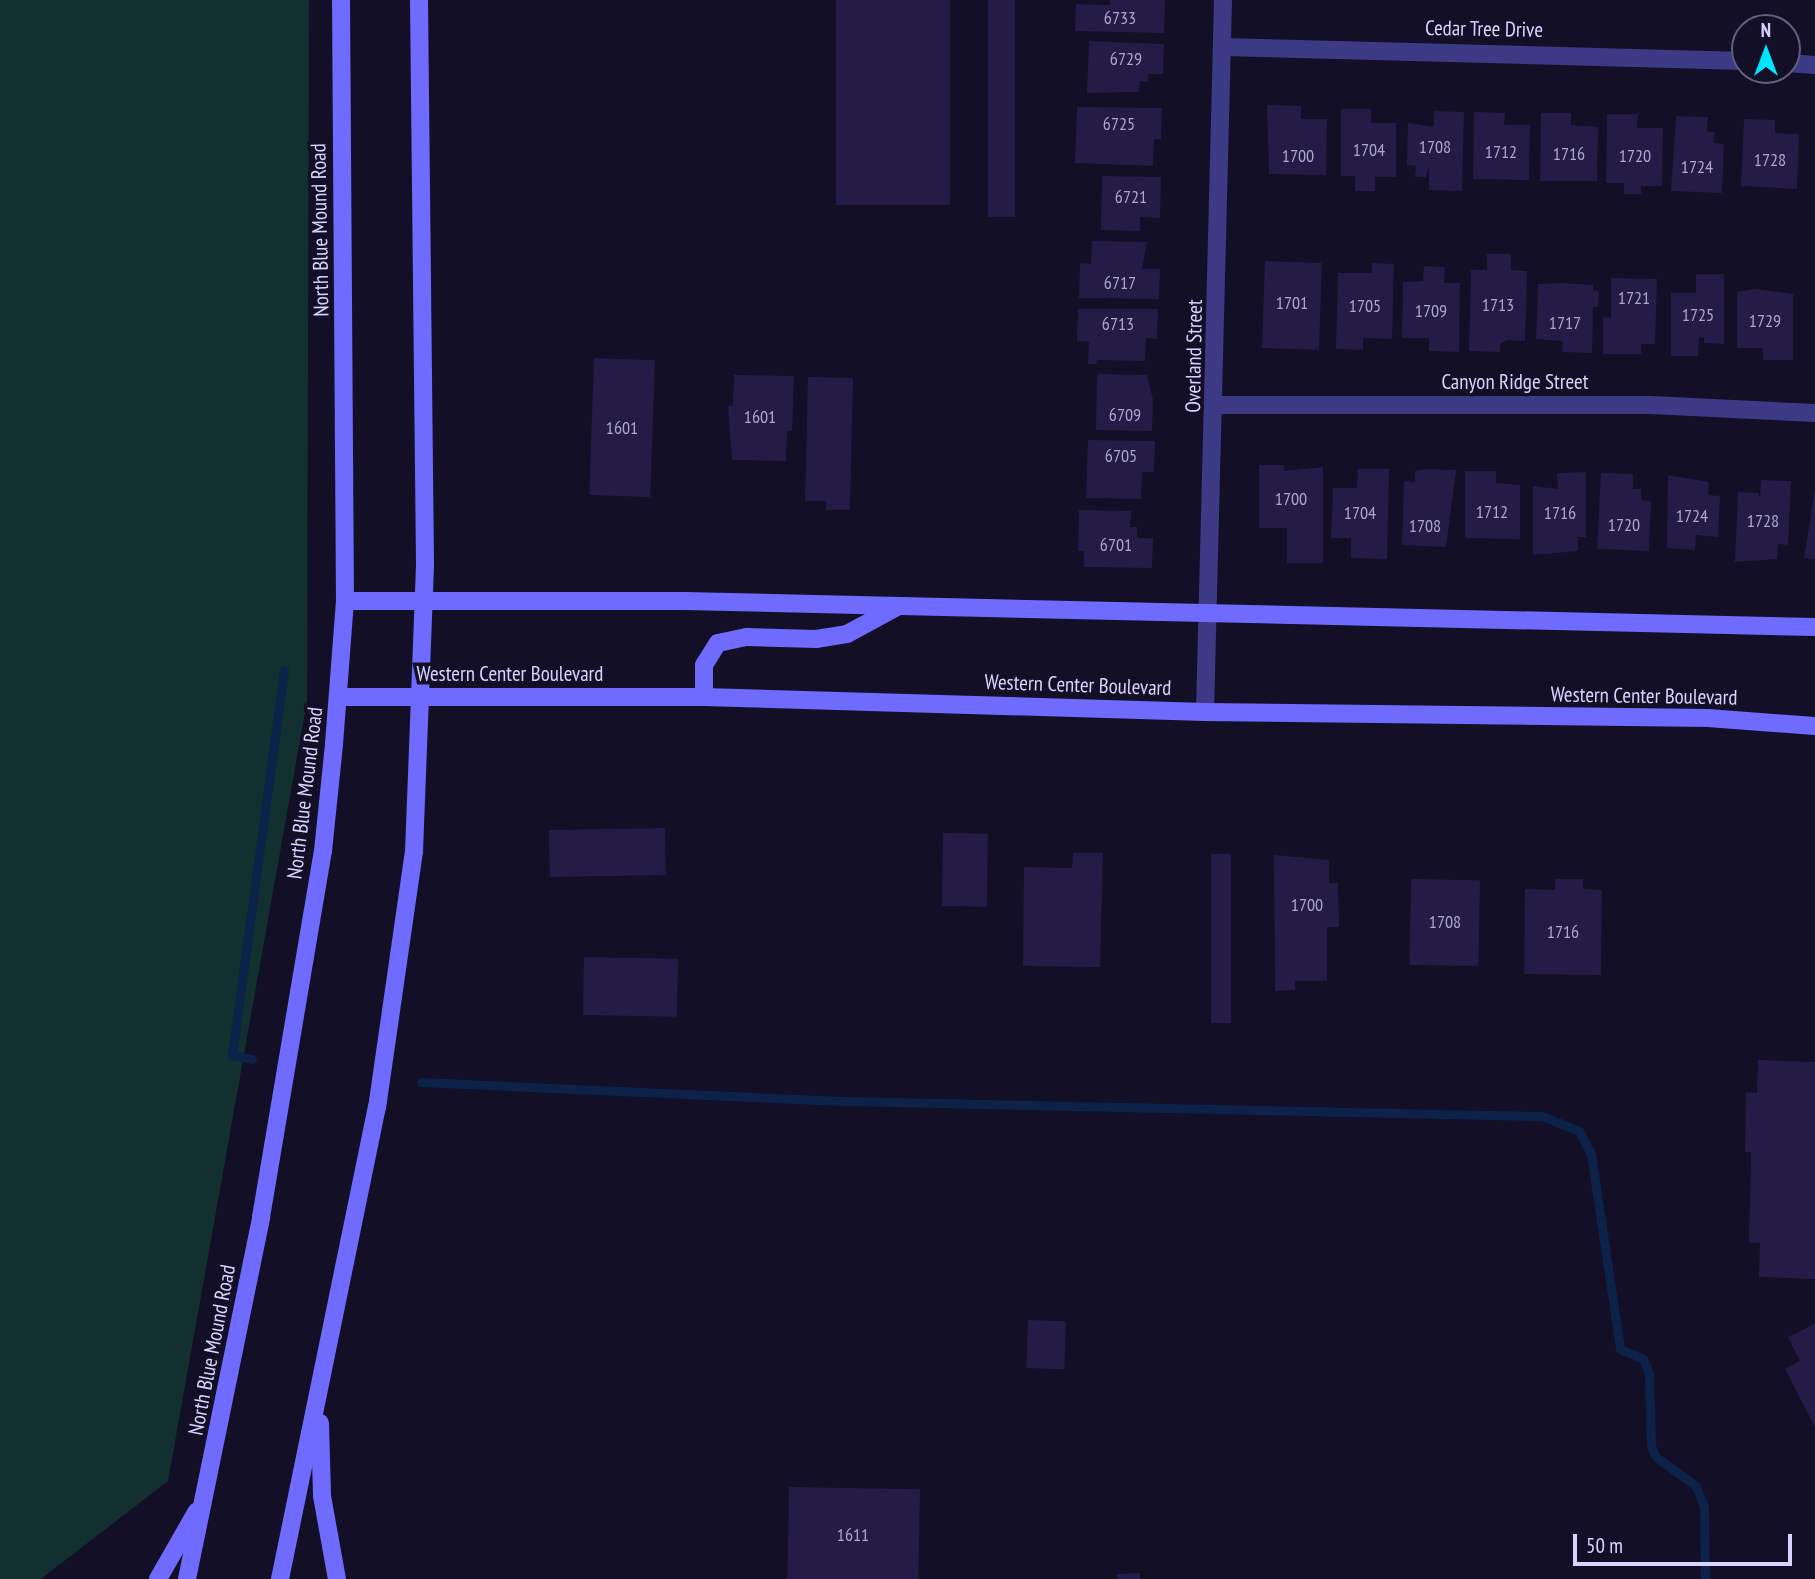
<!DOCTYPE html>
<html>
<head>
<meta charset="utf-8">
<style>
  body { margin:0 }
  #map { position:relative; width:1815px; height:1579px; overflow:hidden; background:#130f26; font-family:"PT Sans Narrow",sans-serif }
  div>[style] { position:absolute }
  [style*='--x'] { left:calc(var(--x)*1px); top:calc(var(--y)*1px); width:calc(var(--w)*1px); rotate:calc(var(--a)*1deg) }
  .green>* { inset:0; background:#12302f }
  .stream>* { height:9px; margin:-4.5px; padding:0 4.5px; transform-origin:4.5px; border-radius:4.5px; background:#0c2248 }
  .building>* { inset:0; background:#241b47; transform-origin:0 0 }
  .street>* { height:18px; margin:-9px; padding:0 9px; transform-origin:9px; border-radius:9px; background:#3d3a85 }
  .secondary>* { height:18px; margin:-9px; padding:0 9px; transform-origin:9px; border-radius:9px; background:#6f6bff }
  span { translate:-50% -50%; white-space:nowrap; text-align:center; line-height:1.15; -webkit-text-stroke:7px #130f26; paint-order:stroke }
  .number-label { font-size:18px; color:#aca6d1 }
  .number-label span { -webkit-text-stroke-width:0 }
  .street-label { font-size:21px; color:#d9d4ff }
  .north { position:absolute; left:1731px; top:14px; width:70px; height:70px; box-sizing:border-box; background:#130f26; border:2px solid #625e7d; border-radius:50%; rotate:0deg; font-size:19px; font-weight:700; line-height:28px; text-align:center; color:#d9d4ff }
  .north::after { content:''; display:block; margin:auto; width:24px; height:32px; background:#00e5ff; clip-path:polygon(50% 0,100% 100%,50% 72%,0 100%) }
  .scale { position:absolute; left:1573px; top:1534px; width:219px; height:32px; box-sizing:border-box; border:4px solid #d9d4ff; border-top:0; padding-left:9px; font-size:21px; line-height:24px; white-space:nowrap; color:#d9d4ff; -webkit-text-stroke:5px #130f26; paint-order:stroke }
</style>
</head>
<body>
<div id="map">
  <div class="green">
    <i style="clip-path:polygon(0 0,309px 0,307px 701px,168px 1481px,41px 1579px,0 1579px)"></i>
  </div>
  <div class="stream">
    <i style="--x:252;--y:1059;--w:20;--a:-169"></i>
    <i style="--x:232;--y:1055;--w:388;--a:-82.3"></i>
    <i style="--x:421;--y:1082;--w:426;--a:2.6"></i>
    <i style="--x:847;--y:1101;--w:695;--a:1.24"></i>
    <i style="--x:1542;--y:1116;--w:40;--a:22"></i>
    <i style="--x:1579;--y:1131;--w:26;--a:62"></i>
    <i style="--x:1591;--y:1154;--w:197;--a:81.5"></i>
    <i style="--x:1620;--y:1349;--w:25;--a:23"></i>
    <i style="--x:1643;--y:1359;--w:16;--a:68"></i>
    <i style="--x:1649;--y:1374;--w:72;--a:88.4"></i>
    <i style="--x:1651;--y:1446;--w:12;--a:66"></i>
    <i style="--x:1656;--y:1457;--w:49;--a:35.9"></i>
    <i style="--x:1696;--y:1486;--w:22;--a:69"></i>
    <i style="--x:1704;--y:1507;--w:72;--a:89.2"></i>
  </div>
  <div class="building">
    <i style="left:836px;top:0;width:114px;height:205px"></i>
    <i style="left:988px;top:0;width:27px;height:217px"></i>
    <i style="clip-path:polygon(1110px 0,1165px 0,1164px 33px,1075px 31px,1076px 4px,1110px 5px)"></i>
    <i style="clip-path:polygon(1089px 41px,1164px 44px,1163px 74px,1148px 74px,1148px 82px,1140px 81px,1139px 92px,1087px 93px)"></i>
    <i style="clip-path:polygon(1267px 105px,1301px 106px,1301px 119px,1327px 119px,1326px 175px,1269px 174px)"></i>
    <i style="clip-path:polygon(1077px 107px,1162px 108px,1161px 139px,1154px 139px,1153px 166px,1075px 163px)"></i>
    <i style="clip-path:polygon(1341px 109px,1371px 109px,1371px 123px,1396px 123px,1396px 177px,1375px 177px,1375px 191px,1355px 191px,1355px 176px,1341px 176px)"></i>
    <i style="clip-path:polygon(1434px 111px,1464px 112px,1462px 191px,1429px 190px,1429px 167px,1426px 177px,1415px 177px,1416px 166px,1407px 165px,1408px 123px,1434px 127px)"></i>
    <i style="clip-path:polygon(1474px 112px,1505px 113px,1504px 125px,1530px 125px,1529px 180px,1473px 179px)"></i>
    <i style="clip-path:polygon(1541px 113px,1571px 113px,1571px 125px,1598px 127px,1597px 181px,1540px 181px)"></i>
    <i style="clip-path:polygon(1607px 114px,1638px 114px,1637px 128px,1663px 128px,1662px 186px,1641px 186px,1641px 194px,1624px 194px,1624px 183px,1606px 183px)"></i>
    <i style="clip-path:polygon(1676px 116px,1708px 117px,1707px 132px,1715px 132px,1714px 143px,1724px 144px,1722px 193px,1671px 191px)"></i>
    <i style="clip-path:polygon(1744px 119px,1775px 120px,1775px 133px,1799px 134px,1797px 189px,1741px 186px)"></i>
    <i style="clip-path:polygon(1102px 176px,1161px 177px,1160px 218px,1140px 217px,1140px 231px,1101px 230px)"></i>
    <i style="clip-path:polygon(1092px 241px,1147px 242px,1142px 269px,1160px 269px,1159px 299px,1079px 298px,1080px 263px,1091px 264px)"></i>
    <i style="clip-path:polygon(1487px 254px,1511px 254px,1511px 270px,1527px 271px,1525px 341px,1507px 340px,1500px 344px,1500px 352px,1469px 351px,1471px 270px,1487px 270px)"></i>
    <i style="left:1265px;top:261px;width:57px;height:87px;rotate:2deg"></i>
    <i style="clip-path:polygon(1372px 263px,1394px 264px,1392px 339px,1363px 338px,1363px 350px,1336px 349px,1338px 273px,1372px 273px)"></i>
    <i style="clip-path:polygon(1424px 266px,1445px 267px,1444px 283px,1460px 283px,1459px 352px,1429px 351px,1429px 338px,1402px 338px,1403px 282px,1423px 281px)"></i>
    <i style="clip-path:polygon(1696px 274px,1724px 274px,1724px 344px,1704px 343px,1704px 338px,1699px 337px,1698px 356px,1671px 356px,1671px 293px,1696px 293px)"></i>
    <i style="clip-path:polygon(1611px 278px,1657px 279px,1655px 344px,1641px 344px,1641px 354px,1603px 354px,1603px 317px,1611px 318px)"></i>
    <i style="clip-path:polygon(1561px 283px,1593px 285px,1593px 290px,1599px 291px,1598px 307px,1593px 307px,1592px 353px,1562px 352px,1563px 341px,1536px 339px,1538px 284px)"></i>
    <i style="clip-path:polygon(1754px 289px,1793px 294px,1793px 360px,1763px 360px,1763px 348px,1737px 348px,1737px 292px)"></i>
    <i style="clip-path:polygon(1078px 309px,1158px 309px,1157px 339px,1146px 338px,1145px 361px,1097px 360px,1096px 364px,1088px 364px,1089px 342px,1077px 341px)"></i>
    <i style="left:594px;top:358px;width:61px;height:137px;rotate:2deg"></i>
    <i style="clip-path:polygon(1097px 374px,1147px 375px,1153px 400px,1152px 431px,1096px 430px)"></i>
    <i style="clip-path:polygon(734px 375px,794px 376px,792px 431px,787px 431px,786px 461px,732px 460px,728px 406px,733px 406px)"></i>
    <i style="clip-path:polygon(808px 377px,853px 378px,850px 510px,826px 510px,826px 501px,805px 501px)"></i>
    <i style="clip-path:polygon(1088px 440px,1155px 441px,1154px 472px,1142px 472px,1141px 499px,1086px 498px)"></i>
    <i style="clip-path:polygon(1259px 465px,1284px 465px,1284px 471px,1323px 467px,1323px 563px,1287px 563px,1287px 528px,1259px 528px)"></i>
    <i style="clip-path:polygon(1358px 469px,1389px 469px,1387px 559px,1351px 558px,1351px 538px,1331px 538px,1333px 488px,1357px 488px)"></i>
    <i style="clip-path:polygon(1425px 469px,1456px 470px,1446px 547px,1402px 545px,1404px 481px,1415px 482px,1415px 471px)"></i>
    <i style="clip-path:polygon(1465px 471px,1496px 471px,1496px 483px,1520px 485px,1520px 539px,1465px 538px)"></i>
    <i style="clip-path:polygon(1586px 472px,1586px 537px,1578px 537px,1578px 551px,1533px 555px,1533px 486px,1558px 489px,1557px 473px)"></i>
    <i style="clip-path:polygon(1601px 473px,1633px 474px,1633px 489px,1641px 489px,1641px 500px,1651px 501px,1649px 551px,1597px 549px)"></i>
    <i style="clip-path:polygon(1668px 475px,1709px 482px,1708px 495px,1720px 496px,1718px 537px,1696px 535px,1695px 550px,1667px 548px)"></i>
    <i style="clip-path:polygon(1761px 480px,1791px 481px,1788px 545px,1778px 544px,1777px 559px,1735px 562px,1738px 492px,1758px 493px,1760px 498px)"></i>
    <i style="clip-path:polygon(1815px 489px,1815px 559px,1804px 558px)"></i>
    <i style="clip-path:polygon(1079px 510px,1131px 511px,1130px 527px,1137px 527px,1137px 538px,1153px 538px,1152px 568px,1084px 567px,1084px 551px,1078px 551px)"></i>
    <i style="left:665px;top:828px;width:47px;height:116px;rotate:89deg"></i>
    <i style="left:943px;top:833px;width:45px;height:73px;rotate:1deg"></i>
    <i style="clip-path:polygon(1073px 853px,1103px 853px,1100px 967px,1023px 966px,1024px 867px,1072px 868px)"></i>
    <i style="left:1211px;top:854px;width:20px;height:169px"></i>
    <i style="clip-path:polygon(1274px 855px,1329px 860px,1329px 883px,1338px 883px,1339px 927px,1327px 927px,1327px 981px,1295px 981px,1295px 990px,1275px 991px)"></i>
    <i style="left:1411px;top:879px;width:69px;height:86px;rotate:1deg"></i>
    <i style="clip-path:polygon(1555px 879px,1583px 879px,1583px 889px,1602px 890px,1601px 975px,1524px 974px,1525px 889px,1555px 890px)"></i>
    <i style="left:584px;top:957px;width:94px;height:58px;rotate:1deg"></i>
    <i style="clip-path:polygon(1758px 1060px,1815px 1062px,1815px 1279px,1759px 1277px,1760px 1243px,1749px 1242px,1751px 1152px,1745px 1152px,1746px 1092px,1757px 1093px)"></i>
    <i style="left:1028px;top:1320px;width:38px;height:48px;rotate:2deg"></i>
    <i style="clip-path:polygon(1815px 1324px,1815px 1427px,1785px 1369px,1800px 1361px,1788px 1337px)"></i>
    <i style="left:789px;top:1487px;width:131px;height:92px;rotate:1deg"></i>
    <i style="clip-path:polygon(1140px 1573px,1140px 1579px,1117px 1579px,1117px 1574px)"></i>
  </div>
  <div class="street">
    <i style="--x:1222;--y:47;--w:523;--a:1.53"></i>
    <i style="--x:1787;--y:63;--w:28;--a:4"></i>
    <i style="--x:1216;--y:405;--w:434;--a:0"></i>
    <i style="--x:1650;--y:405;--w:165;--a:2.8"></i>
    <i style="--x:1205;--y:712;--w:712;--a:-88.55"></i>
  </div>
  <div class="secondary">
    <i style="--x:345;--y:601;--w:339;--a:0"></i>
    <i style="--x:684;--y:601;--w:1131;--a:1.32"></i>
    <i style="--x:339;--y:697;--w:365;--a:0"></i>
    <i style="--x:704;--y:697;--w:501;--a:1.71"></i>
    <i style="--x:1205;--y:712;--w:503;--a:0.68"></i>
    <i style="--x:1708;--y:718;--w:107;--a:4.3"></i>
    <i style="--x:704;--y:697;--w:32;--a:-90"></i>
    <i style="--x:704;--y:665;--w:26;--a:-58"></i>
    <i style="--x:718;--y:643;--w:30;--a:-12"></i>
    <i style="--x:747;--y:637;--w:69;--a:1.7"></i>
    <i style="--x:816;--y:639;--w:31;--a:-9"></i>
    <i style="--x:847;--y:634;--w:57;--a:-28.4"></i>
    <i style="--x:320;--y:1423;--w:73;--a:88.4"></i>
    <i style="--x:322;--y:1496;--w:84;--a:79.8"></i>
    <i style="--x:158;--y:1579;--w:78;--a:-60.2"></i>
    <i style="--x:187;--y:1579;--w:369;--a:-78.4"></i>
    <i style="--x:261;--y:1217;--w:371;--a:-80.4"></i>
    <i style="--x:323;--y:851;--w:108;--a:-84.1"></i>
    <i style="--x:334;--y:744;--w:143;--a:-85.6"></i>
    <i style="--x:345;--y:601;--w:601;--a:-90.38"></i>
    <i style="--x:280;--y:1579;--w:481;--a:-78.4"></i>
    <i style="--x:377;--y:1108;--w:259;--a:-81.8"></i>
    <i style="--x:414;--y:852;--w:288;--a:-87.8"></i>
    <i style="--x:425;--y:564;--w:564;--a:-90.61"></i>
  </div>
  <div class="number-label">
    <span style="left:1120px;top:18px">6733</span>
    <span style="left:1126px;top:59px">6729</span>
    <span style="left:1119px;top:124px">6725</span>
    <span style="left:1435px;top:147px">1708</span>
    <span style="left:1369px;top:150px">1704</span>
    <span style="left:1501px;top:152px">1712</span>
    <span style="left:1569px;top:154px">1716</span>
    <span style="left:1298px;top:156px">1700</span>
    <span style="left:1635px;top:156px">1720</span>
    <span style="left:1770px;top:160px">1728</span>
    <span style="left:1697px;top:167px">1724</span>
    <span style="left:1131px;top:197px">6721</span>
    <span style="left:1120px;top:283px">6717</span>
    <span style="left:1634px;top:298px">1721</span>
    <span style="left:1292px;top:303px">1701</span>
    <span style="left:1498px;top:305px">1713</span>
    <span style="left:1365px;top:306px">1705</span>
    <span style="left:1431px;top:311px">1709</span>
    <span style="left:1698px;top:315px">1725</span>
    <span style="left:1765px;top:321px">1729</span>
    <span style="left:1565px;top:323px">1717</span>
    <span style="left:1118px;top:324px">6713</span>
    <span style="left:1125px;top:415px">6709</span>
    <span style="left:760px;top:417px">1601</span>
    <span style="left:622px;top:428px">1601</span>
    <span style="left:1121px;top:456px">6705</span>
    <span style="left:1291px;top:499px">1700</span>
    <span style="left:1492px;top:512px">1712</span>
    <span style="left:1360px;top:513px">1704</span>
    <span style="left:1560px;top:513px">1716</span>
    <span style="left:1692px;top:516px">1724</span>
    <span style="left:1763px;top:521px">1728</span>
    <span style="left:1624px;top:525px">1720</span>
    <span style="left:1425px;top:526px">1708</span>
    <span style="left:1116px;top:545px">6701</span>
    <span style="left:1307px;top:905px">1700</span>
    <span style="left:1445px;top:922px">1708</span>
    <span style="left:1563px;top:932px">1716</span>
    <span style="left:853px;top:1535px">1611</span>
  </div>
  <div class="street-label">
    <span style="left:1484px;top:29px;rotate:1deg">Cedar Tree Drive</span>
    <span style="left:320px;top:230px;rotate:-91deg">North Blue Mound Road</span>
    <span style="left:1194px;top:356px;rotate:-89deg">Overland Street</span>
    <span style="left:1515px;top:382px">Canyon Ridge Street</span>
    <span style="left:510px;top:674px">Western Center Boulevard</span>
    <span style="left:1078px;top:685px;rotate:2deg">Western Center Boulevard</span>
    <span style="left:1644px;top:696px;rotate:1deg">Western Center Boulevard</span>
    <span style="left:305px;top:793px;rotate:-83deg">North Blue Mound Road</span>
    <span style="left:212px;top:1350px;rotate:-79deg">North Blue Mound Road</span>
  </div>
  <div class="north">N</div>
  <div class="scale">50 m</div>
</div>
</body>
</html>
